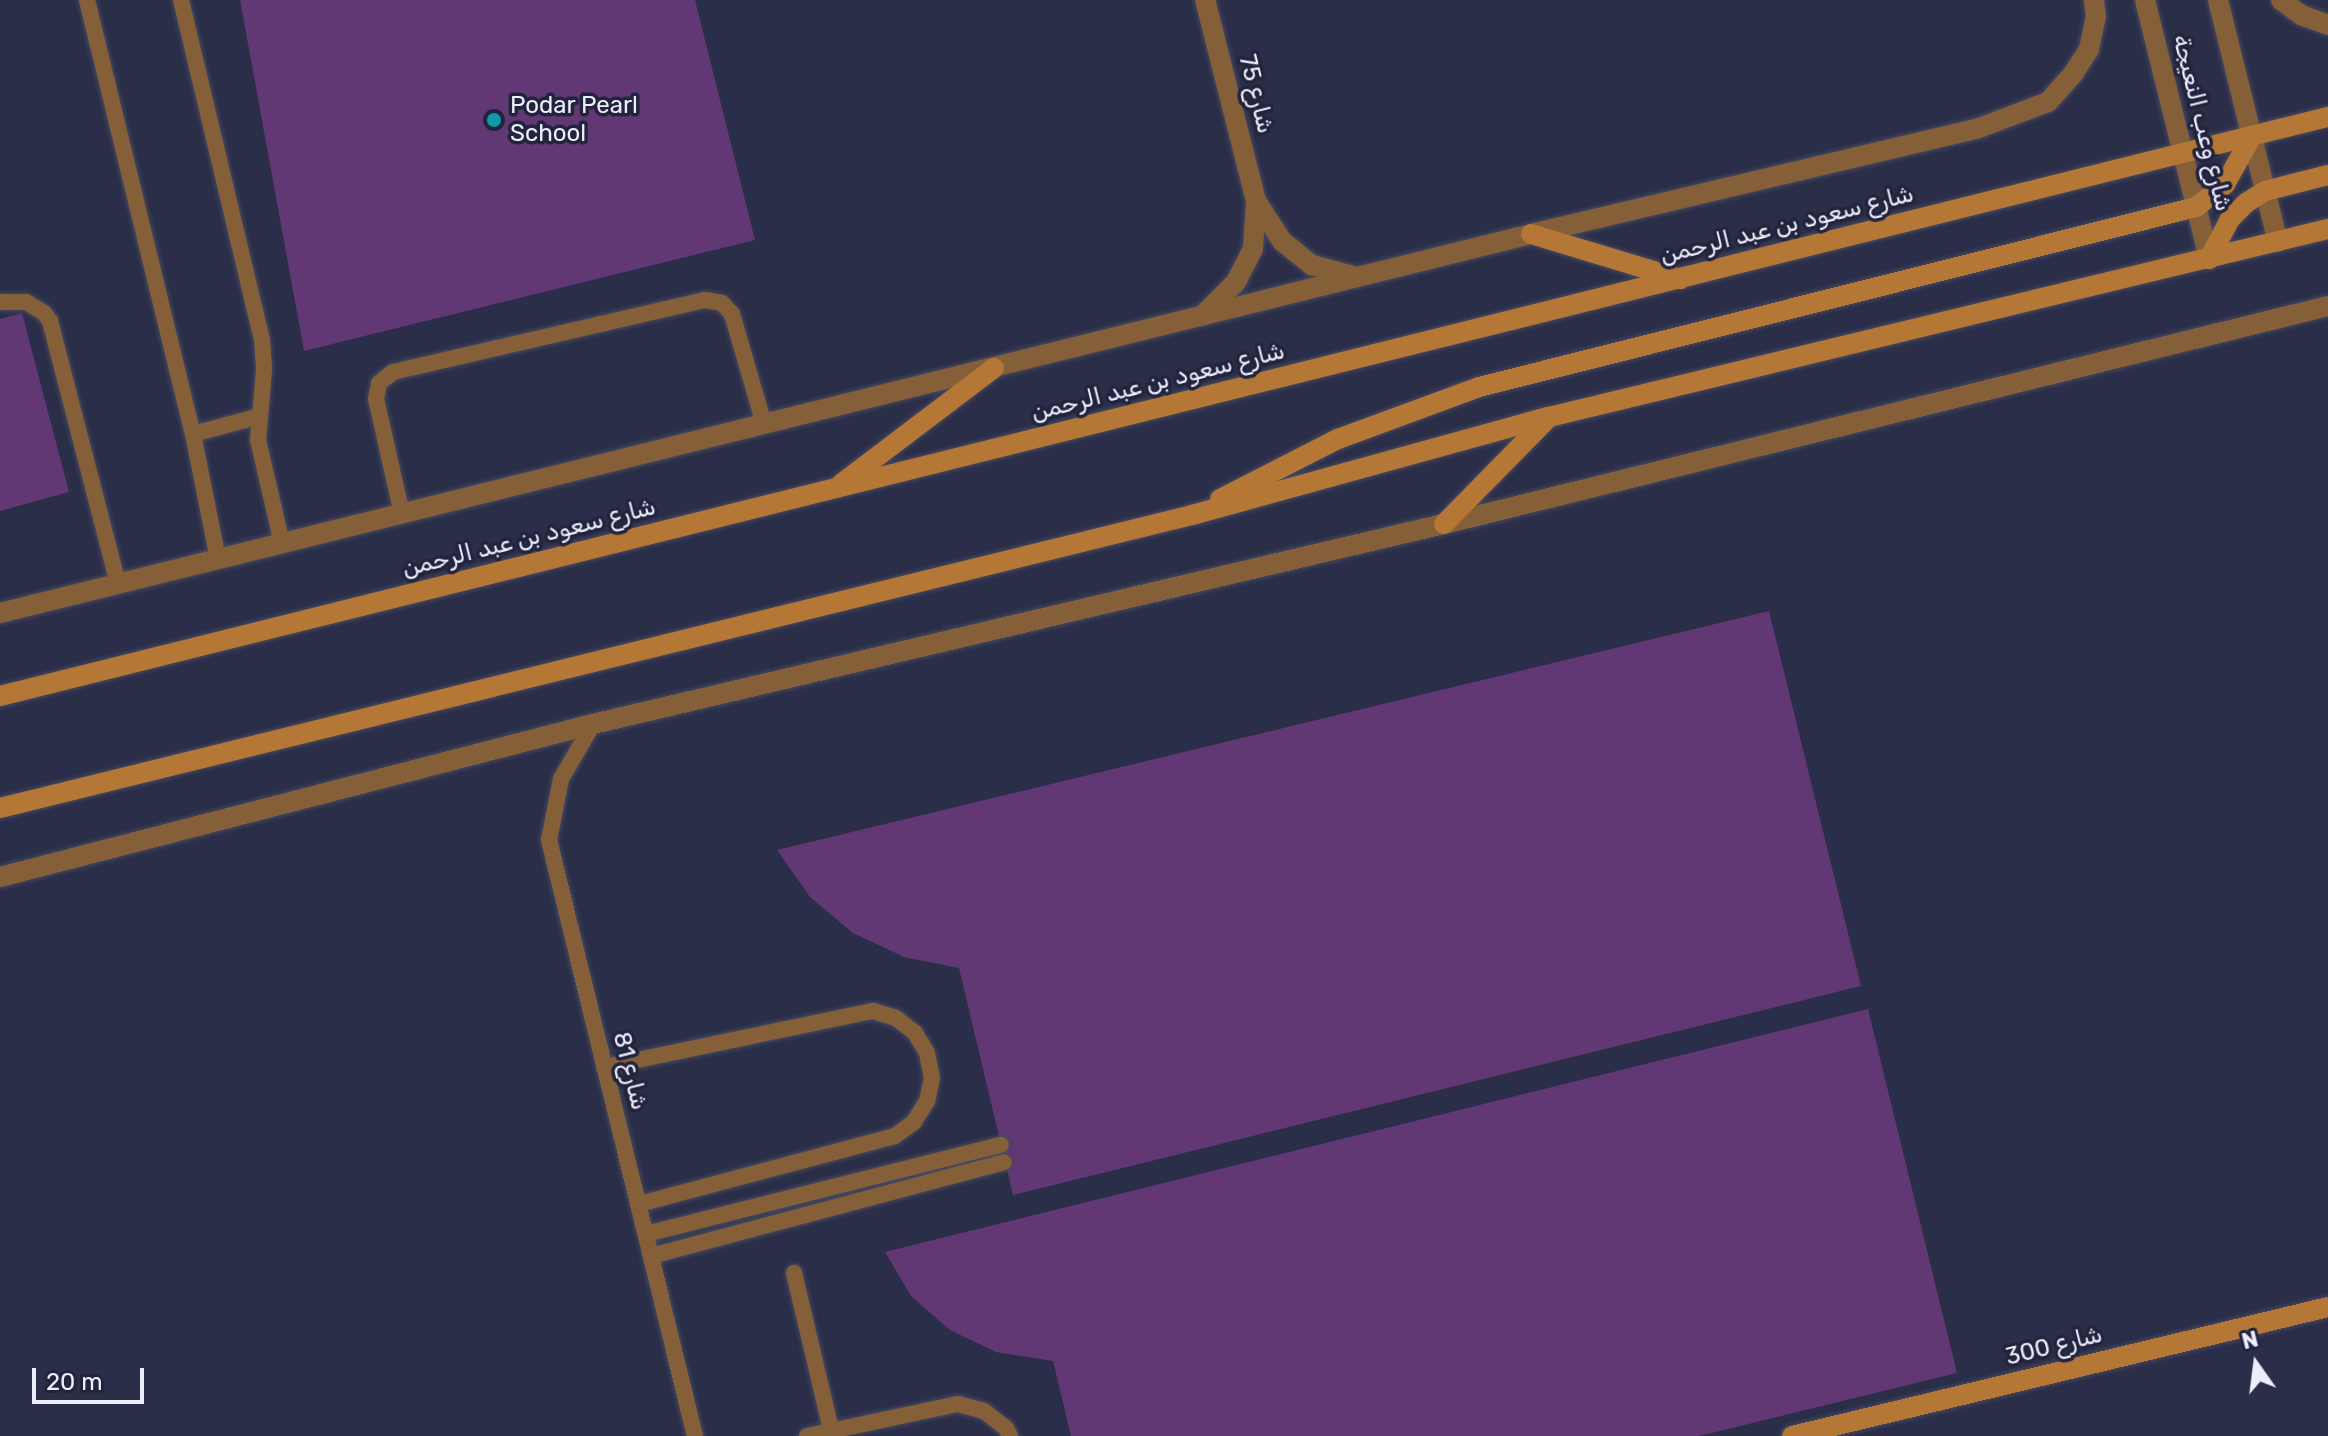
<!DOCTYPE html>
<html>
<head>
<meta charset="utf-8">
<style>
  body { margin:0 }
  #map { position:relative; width:2328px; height:1436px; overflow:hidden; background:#2b2e48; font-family:Rubik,Vazirmatn,sans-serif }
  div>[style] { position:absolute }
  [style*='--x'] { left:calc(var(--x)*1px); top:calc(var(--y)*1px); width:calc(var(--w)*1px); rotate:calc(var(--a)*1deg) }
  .building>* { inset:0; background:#613873 }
  .roads { filter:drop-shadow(0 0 2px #464961) drop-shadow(0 0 2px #464961) }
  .lane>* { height:16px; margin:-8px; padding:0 8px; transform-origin:8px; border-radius:8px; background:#855f38 }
  .street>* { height:20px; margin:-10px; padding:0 10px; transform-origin:10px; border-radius:10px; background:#855f38 }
  .secondary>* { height:20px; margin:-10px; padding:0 10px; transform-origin:10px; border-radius:10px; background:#b57735 }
  .dots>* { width:22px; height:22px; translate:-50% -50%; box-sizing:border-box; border:4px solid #22243d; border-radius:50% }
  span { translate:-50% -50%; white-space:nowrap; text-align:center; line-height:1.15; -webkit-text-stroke:7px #22243d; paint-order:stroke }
  .street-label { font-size:24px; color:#eceefc }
  .poi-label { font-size:24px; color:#eceefc }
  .left { translate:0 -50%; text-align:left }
  .north { position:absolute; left:2216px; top:1324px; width:80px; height:80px; -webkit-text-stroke:6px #22243d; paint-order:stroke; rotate:346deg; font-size:22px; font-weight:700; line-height:32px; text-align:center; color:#eceefc }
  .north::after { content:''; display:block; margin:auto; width:28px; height:36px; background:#eceefc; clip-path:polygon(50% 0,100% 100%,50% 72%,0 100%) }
  .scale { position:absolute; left:32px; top:1368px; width:112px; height:36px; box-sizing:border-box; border:4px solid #eceefc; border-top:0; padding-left:10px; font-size:24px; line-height:28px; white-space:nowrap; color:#eceefc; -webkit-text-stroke:6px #22243d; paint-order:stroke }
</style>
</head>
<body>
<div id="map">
  <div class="building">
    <i style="clip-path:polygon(240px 0,695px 0,755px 240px,304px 351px)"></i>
    <i style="clip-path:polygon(22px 313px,69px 492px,0 511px,0 319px)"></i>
    <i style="clip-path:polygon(1769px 611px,1861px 986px,1013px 1195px,959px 968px,904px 957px,853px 933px,810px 897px,777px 850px)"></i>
    <i style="clip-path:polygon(1868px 1009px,1957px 1373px,1699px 1436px,1071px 1436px,1053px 1361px,996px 1352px,950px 1330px,911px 1296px,885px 1252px)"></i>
  </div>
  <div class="roads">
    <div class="lane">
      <i style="--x:87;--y:0;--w:447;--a:76.3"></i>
      <i style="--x:193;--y:434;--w:127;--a:78.7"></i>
      <i style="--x:181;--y:0;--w:349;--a:76.6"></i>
      <i style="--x:262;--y:339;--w:31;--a:86"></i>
      <i style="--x:264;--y:370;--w:70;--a:94.9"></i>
      <i style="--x:258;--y:440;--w:106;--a:76.9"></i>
      <i style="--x:0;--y:302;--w:26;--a:0"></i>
      <i style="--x:26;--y:302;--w:21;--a:31"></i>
      <i style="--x:44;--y:313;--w:10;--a:53"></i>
      <i style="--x:50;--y:321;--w:272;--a:75.5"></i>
      <i style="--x:193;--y:434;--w:66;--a:-14.9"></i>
      <i style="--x:402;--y:514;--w:118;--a:-102.7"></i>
      <i style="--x:376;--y:399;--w:16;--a:-79"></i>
      <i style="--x:379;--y:383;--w:18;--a:-38"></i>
      <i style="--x:393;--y:372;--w:320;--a:-13"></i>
      <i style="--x:705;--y:300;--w:17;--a:10"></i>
      <i style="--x:722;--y:303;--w:15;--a:48"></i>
      <i style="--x:732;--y:314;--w:115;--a:73.8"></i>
      <i style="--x:593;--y:724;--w:64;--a:120.2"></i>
      <i style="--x:561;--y:779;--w:62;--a:101.1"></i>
      <i style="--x:549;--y:840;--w:614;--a:76.24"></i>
      <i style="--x:604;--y:1067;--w:275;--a:-11.8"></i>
      <i style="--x:873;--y:1011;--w:24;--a:17"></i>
      <i style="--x:896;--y:1018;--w:24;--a:38"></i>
      <i style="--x:915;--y:1033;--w:23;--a:59"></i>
      <i style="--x:927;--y:1053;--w:25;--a:79"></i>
      <i style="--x:932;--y:1078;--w:24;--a:102"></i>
      <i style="--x:927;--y:1101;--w:25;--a:122"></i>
      <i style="--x:914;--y:1122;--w:24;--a:144"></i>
      <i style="--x:895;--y:1136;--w:265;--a:165.1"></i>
      <i style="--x:646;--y:1234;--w:366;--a:-14.1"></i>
      <i style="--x:651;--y:1256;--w:365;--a:-14.9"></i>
      <i style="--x:794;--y:1273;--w:161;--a:76.7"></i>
      <i style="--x:807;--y:1436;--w:154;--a:-12"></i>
      <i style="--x:958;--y:1404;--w:27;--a:15"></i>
      <i style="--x:984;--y:1411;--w:28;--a:38"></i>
      <i style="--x:1006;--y:1428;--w:9;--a:63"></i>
    </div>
    <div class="street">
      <i style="--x:2145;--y:0;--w:267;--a:76.1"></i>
      <i style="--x:2218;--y:0;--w:249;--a:76.1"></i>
      <i style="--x:2281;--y:0;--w:25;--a:37"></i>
      <i style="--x:2301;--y:15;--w:29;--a:20"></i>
      <i style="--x:1256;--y:201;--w:48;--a:57"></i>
      <i style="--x:1282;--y:241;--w:38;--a:39"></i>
      <i style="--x:1312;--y:265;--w:42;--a:15"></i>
      <i style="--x:1202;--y:316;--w:48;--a:-45"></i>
      <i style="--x:1236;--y:282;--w:37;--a:-63"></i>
      <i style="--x:1253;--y:249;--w:48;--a:-86.4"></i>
      <i style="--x:1256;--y:201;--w:207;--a:-104.2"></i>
      <i style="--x:0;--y:613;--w:1577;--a:-13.9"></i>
      <i style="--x:1531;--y:234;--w:460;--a:-13.3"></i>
      <i style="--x:1979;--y:128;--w:74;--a:-20.6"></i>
      <i style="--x:2048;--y:102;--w:38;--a:-48"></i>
      <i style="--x:2073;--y:74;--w:30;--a:-57"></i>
      <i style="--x:2089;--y:49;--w:33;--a:-78"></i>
      <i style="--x:2096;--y:17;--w:17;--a:-97"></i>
      <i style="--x:0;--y:877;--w:612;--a:-14.47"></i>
      <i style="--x:593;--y:724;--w:874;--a:-13.23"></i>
      <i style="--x:1444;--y:524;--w:910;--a:-13.85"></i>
    </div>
    <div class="secondary">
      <i style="--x:1531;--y:234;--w:156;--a:16.8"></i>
      <i style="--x:2209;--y:259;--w:45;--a:-62.3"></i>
      <i style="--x:2230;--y:219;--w:23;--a:-45"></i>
      <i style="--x:2246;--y:203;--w:22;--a:-32"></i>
      <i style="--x:2265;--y:191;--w:65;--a:-14.3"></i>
      <i style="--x:841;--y:484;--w:192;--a:-37.2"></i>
      <i style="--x:1220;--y:499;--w:132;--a:-27"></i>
      <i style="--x:1338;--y:439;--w:150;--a:-20.2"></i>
      <i style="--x:1479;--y:387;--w:739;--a:-14.09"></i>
      <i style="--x:2196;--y:207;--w:37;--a:-38"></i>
      <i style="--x:2225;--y:184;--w:55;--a:-60.6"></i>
      <i style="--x:1444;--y:524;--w:150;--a:-45.5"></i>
      <i style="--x:0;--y:696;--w:2399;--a:-13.97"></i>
      <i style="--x:0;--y:808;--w:1227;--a:-13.81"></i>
      <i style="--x:1192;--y:515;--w:370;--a:-15.4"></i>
      <i style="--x:1549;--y:417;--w:801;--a:-13.57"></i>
      <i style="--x:1792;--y:1436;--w:551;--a:-13.53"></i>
    </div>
  </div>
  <div class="dots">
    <i style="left:494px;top:120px;background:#0f9aa8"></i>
  </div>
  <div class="street-label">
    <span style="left:1256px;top:94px;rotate:76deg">شارع 75</span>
    <span style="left:2202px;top:123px;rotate:76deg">شارع وعب النعيجة</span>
    <span style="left:1787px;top:225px;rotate:-14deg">شارع سعود بن عبد الرحمن</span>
    <span style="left:1158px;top:382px;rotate:-14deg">شارع سعود بن عبد الرحمن</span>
    <span style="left:529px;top:538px;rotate:-14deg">شارع سعود بن عبد الرحمن</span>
    <span style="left:630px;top:1071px;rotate:76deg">شارع 81</span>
    <span style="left:2054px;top:1346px;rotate:-14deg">شارع 300</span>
  </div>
  <div class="poi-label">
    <span class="left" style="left:510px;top:120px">Podar Pearl<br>School</span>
  </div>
  <div class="north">N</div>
  <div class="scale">20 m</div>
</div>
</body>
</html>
